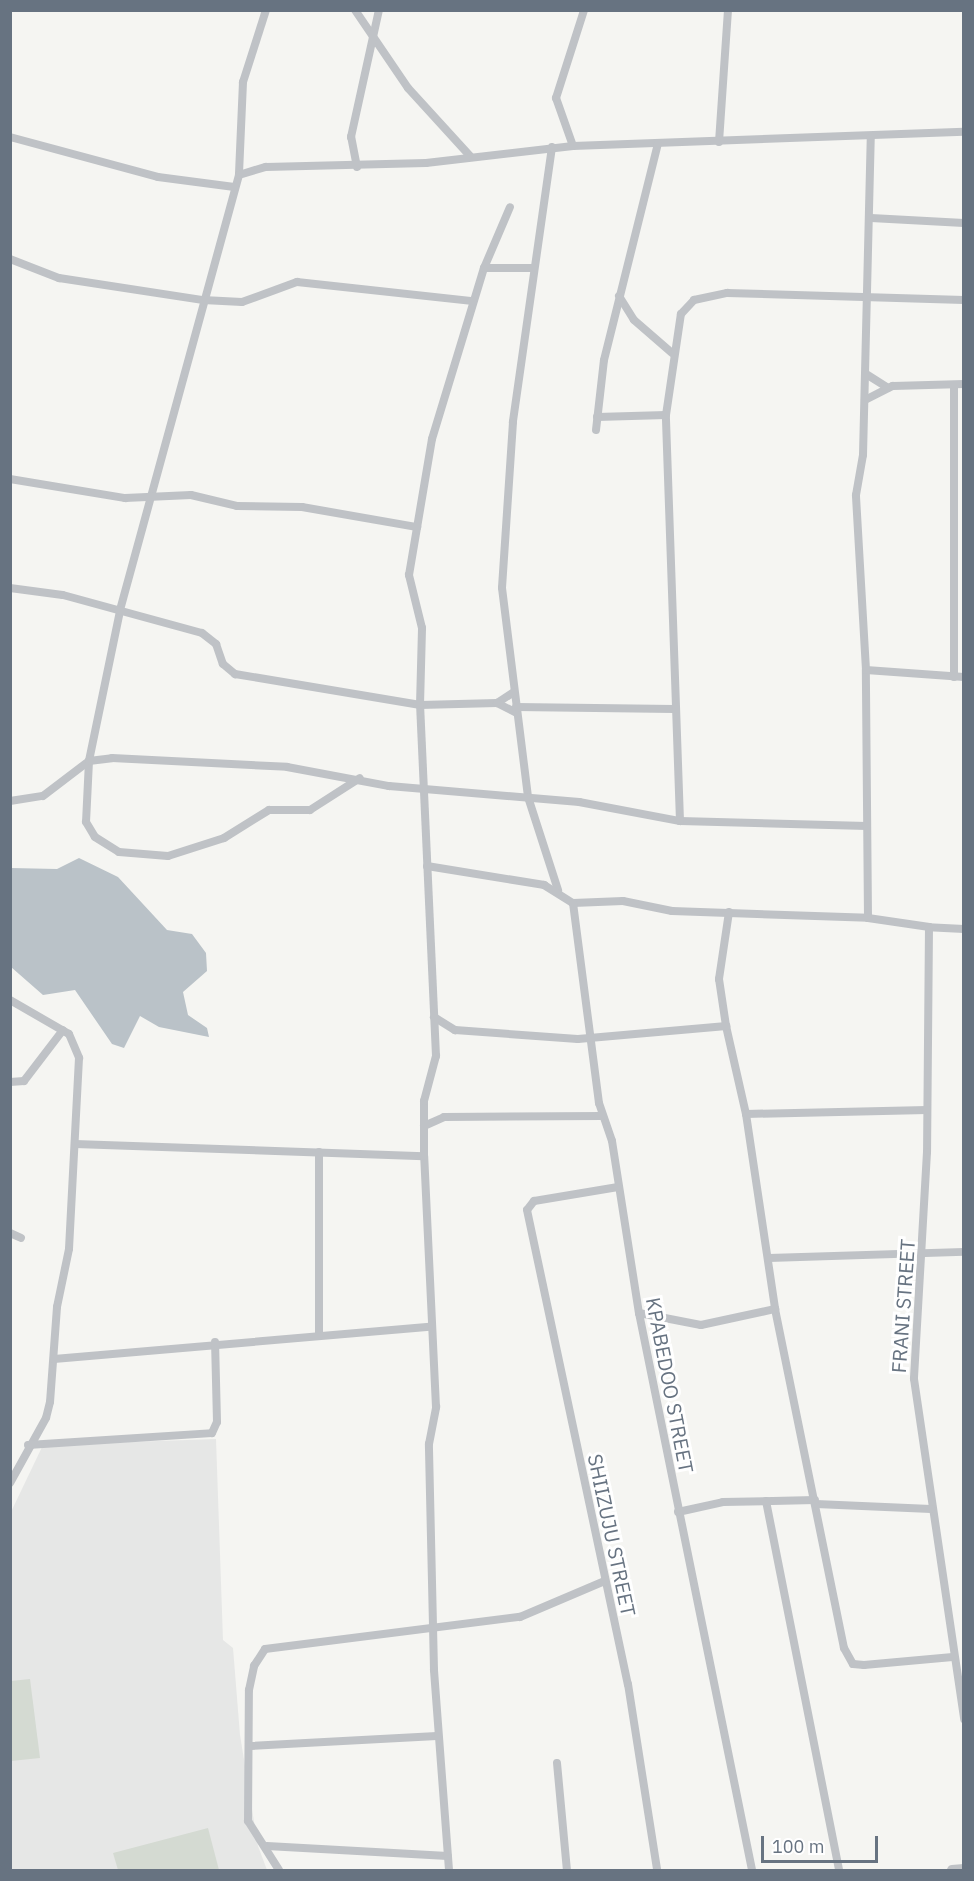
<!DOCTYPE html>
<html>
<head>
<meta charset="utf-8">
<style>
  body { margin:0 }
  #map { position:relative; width:974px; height:1881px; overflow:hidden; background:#f5f5f2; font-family:"IBM Plex Sans",sans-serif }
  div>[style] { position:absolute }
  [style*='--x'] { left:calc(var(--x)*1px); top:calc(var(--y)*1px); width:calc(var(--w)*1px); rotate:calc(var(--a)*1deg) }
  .built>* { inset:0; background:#e6e7e6 }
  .green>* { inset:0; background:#d4dad2 }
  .water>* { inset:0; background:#bac2c8 }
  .minor>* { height:8px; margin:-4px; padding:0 4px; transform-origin:4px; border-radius:4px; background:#bfc2c6 }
  .tertiary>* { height:10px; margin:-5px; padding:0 5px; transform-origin:5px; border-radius:5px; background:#bfc2c6 }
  span { translate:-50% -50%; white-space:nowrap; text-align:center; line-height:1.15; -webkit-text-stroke:6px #fff; paint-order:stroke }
  .street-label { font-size:20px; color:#677381 }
  .frame { position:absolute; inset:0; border:12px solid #677381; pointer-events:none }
  .scale { position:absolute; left:761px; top:1836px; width:117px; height:27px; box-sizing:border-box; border:3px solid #677381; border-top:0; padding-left:8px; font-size:18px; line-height:21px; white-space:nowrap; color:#677381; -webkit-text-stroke:4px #fff; paint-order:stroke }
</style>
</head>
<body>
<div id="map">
  <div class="built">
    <i style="clip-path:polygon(216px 1439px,223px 1640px,233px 1648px,240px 1735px,258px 1846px,267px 1870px,11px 1870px,10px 1514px,43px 1445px)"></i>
  </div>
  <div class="green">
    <i style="clip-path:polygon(30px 1679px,40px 1758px,11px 1761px,11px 1681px)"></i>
    <i style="clip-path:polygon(208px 1828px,219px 1870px,118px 1870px,113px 1853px)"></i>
  </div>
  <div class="water">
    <i style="clip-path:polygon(79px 858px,118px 877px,167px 930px,192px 934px,206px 953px,207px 971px,183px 992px,188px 1015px,207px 1028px,209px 1037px,159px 1027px,140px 1016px,124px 1048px,112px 1044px,75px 990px,43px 995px,11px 967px,11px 868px,57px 869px)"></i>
  </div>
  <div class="minor">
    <i style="--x:266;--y:10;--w:76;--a:107.7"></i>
    <i style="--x:243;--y:82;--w:93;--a:92.5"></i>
    <i style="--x:239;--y:175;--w:452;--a:105.3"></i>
    <i style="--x:120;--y:611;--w:153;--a:101.7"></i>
    <i style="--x:89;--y:761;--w:61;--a:92.8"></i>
    <i style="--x:86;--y:822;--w:17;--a:59"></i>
    <i style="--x:95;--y:837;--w:28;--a:32"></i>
    <i style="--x:119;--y:852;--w:49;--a:4.7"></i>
    <i style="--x:168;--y:856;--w:59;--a:-17.8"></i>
    <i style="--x:224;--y:838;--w:53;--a:-31.9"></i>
    <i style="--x:269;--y:810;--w:41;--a:0"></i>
    <i style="--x:310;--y:810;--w:59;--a:-32.6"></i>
    <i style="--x:355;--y:10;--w:94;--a:55.8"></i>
    <i style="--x:408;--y:88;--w:92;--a:47.6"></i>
    <i style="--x:10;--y:137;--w:153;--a:15.1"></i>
    <i style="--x:158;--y:177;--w:77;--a:7.5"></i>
    <i style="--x:719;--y:142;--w:132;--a:-86.1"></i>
    <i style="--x:573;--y:146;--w:51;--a:-109.5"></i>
    <i style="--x:556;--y:98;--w:92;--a:-72.3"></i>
    <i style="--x:552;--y:147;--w:278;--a:98.1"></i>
    <i style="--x:513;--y:422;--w:166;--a:93.8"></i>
    <i style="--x:502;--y:588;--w:211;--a:82.9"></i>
    <i style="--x:528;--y:797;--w:98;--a:72.1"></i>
    <i style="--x:357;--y:167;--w:31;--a:-101"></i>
    <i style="--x:351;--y:137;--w:130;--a:-77.6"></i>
    <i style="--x:239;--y:175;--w:28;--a:-17"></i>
    <i style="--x:266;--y:167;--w:160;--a:-1.4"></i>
    <i style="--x:426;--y:163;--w:148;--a:-6.6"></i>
    <i style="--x:573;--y:146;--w:391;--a:-2.1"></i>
    <i style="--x:871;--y:218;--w:93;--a:3.1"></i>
    <i style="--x:10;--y:259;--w:53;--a:21.2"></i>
    <i style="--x:59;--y:278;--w:146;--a:8.7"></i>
    <i style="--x:203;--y:300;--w:39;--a:3"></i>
    <i style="--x:242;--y:302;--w:59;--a:-20"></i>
    <i style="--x:297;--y:282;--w:177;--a:6.2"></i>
    <i style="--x:484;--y:268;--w:50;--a:0"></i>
    <i style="--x:619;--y:296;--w:28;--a:58"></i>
    <i style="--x:634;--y:320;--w:50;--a:41"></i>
    <i style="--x:866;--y:374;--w:26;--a:32"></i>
    <i style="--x:954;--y:385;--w:292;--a:90"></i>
    <i style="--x:865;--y:400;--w:31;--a:-27"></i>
    <i style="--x:893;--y:386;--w:71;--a:-1.6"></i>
    <i style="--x:597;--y:417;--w:69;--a:-1.7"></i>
    <i style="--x:596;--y:430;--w:70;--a:-83.5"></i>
    <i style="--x:604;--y:360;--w:223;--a:-76"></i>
    <i style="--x:10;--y:479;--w:117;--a:9.4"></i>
    <i style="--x:125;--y:498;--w:66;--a:-2.6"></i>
    <i style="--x:191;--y:495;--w:47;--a:13.4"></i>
    <i style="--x:237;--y:506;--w:65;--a:0.9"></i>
    <i style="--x:302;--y:507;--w:117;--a:9.9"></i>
    <i style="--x:10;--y:588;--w:53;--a:7.5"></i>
    <i style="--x:63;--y:595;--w:144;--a:15.3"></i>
    <i style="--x:202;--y:633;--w:18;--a:38"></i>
    <i style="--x:216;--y:644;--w:21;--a:71"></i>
    <i style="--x:223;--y:664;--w:16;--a:40"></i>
    <i style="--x:235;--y:674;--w:188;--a:9.5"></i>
    <i style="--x:420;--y:705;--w:77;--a:-1.5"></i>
    <i style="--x:497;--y:703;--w:20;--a:-33"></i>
    <i style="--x:866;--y:670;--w:98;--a:4.1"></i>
    <i style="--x:497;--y:703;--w:22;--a:27"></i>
    <i style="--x:516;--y:707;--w:158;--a:0.7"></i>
    <i style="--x:10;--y:801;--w:33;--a:-9"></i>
    <i style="--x:43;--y:796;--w:58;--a:-37.3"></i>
    <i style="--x:89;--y:761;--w:23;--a:-7"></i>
    <i style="--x:112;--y:758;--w:175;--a:2.9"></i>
    <i style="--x:287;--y:767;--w:104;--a:10.6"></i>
    <i style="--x:389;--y:786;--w:191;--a:4.8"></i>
    <i style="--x:579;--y:802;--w:103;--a:10.7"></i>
    <i style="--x:680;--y:821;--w:187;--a:1.5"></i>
    <i style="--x:680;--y:821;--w:406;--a:-92"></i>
    <i style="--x:666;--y:415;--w:102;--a:-81.6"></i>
    <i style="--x:681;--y:314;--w:19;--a:-47"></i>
    <i style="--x:694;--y:300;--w:34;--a:-12"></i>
    <i style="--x:727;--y:293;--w:237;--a:1.7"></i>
    <i style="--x:427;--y:866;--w:119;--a:9.2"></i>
    <i style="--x:544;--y:885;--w:34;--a:32"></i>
    <i style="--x:573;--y:903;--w:50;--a:-2.3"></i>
    <i style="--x:623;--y:901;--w:50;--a:11.5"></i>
    <i style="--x:672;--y:911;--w:196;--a:2"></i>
    <i style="--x:868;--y:918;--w:62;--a:8.4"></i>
    <i style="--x:573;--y:903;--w:202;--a:82.6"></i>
    <i style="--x:599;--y:1103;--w:40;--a:71.1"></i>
    <i style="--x:612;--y:1141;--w:174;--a:81.1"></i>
    <i style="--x:639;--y:1313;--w:568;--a:78.53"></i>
    <i style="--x:729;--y:912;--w:68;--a:98.5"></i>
    <i style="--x:719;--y:979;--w:48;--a:81.5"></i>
    <i style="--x:726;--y:1026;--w:90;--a:77.2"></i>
    <i style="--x:746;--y:1114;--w:197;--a:81.5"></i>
    <i style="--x:775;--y:1309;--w:346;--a:78.5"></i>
    <i style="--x:844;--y:1648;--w:18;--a:61"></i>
    <i style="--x:853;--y:1664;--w:11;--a:5"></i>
    <i style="--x:864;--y:1665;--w:89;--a:-5.1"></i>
    <i style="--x:868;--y:918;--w:248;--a:-90.5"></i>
    <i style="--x:866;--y:670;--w:175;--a:-93.3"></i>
    <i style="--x:856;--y:495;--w:41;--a:-80.1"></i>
    <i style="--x:863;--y:455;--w:317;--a:-88.6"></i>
    <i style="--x:964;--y:929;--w:35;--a:-177"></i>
    <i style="--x:929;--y:927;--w:225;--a:90.5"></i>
    <i style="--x:927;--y:1152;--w:227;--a:93.3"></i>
    <i style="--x:914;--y:1379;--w:344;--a:81.6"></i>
    <i style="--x:10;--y:1000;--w:68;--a:30"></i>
    <i style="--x:69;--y:1034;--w:26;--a:67"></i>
    <i style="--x:79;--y:1058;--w:191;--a:93"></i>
    <i style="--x:69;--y:1249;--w:59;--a:101.7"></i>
    <i style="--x:57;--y:1307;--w:95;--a:94.2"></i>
    <i style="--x:50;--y:1402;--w:16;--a:104"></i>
    <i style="--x:46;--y:1418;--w:74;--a:119"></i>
    <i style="--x:434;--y:1017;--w:25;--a:32"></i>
    <i style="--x:455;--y:1030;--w:123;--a:4.2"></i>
    <i style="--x:578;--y:1039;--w:149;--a:-5"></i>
    <i style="--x:10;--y:1082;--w:14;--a:-4"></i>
    <i style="--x:24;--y:1081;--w:64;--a:-52.6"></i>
    <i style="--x:746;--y:1114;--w:181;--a:-1.3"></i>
    <i style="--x:424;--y:1126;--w:22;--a:-24"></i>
    <i style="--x:444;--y:1117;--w:158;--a:-0.4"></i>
    <i style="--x:75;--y:1144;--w:349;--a:2"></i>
    <i style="--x:319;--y:1152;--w:184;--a:90"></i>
    <i style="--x:618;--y:1187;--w:85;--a:170.5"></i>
    <i style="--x:534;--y:1201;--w:11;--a:128"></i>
    <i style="--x:527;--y:1210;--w:485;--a:78"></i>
    <i style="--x:628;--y:1684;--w:188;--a:81.1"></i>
    <i style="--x:10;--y:1233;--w:12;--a:24"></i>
    <i style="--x:769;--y:1258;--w:195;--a:-1.8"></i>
    <i style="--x:639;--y:1313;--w:63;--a:11"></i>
    <i style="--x:701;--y:1325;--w:76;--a:-12.2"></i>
    <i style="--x:54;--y:1359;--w:377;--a:-4.9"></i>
    <i style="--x:28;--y:1445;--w:184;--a:-3.7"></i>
    <i style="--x:212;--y:1433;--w:12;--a:-66"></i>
    <i style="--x:217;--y:1422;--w:80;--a:-91.4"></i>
    <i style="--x:766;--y:1501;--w:376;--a:78.8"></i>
    <i style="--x:816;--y:1504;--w:115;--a:2.5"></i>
    <i style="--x:678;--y:1512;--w:46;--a:-12.5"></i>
    <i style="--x:723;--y:1502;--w:92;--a:-1.2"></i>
    <i style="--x:251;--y:1746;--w:186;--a:-3.1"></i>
    <i style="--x:557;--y:1763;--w:107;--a:84.7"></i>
    <i style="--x:267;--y:1846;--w:181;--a:3.2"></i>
    <i style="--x:279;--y:1870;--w:58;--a:-122.3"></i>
    <i style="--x:248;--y:1821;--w:131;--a:-89.6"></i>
    <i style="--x:249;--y:1690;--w:25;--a:-78"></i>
    <i style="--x:254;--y:1666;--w:20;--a:-57"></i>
    <i style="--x:265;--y:1649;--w:257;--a:-7.2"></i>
    <i style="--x:520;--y:1617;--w:92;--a:-23"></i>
    <i style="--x:449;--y:1870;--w:201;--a:-94.3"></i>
    <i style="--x:434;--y:1670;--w:226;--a:-91.3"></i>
    <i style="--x:429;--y:1444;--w:38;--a:-79"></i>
    <i style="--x:436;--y:1407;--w:251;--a:-92.7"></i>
    <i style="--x:424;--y:1156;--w:55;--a:-90"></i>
    <i style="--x:424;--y:1101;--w:47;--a:-75.1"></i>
    <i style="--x:436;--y:1056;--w:351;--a:-92.6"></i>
    <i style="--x:420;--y:705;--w:77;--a:-88.5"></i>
    <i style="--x:422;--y:628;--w:55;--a:-103.8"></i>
    <i style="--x:409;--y:575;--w:138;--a:-80.4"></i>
    <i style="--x:432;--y:439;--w:179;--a:-73.1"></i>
    <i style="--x:484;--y:268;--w:66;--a:-66.9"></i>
  </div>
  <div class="tertiary">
    <i style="--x:952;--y:1870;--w:12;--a:-5"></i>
  </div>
  <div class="street-label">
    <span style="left:903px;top:1306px;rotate:-86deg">FRANI STREET</span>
    <span style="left:670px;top:1385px;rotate:79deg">KPABEDOO STREET</span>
    <span style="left:612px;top:1535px;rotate:78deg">SHIIZUJU STREET</span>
  </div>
  <div class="frame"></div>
  <div class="scale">100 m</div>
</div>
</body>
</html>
